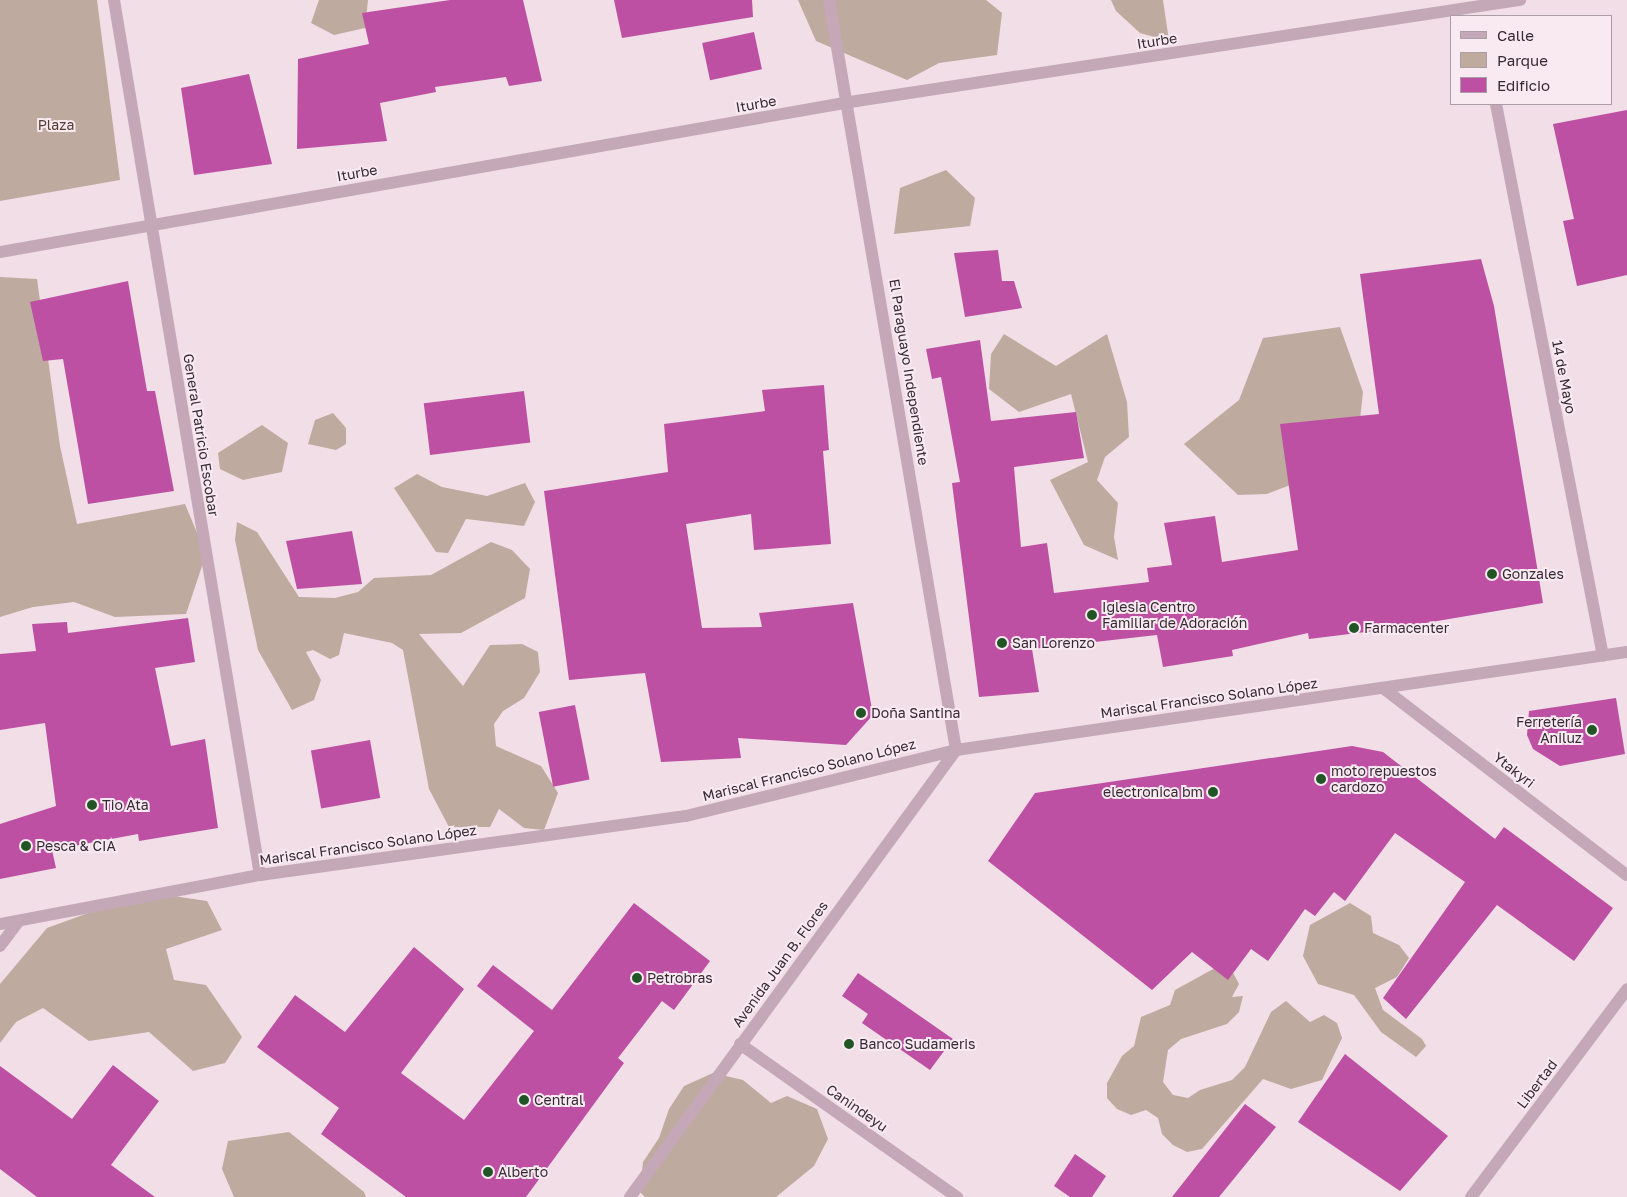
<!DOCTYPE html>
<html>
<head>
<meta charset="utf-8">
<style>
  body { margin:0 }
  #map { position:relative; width:1627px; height:1197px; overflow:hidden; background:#f1dee7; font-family:"Golos Text",sans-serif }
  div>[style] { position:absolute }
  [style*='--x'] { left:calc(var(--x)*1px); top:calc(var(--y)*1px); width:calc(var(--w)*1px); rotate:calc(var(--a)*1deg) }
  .green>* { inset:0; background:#bfaa9f }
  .building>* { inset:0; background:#bd50a3; transform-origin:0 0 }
  .minor>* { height:12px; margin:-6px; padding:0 6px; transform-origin:6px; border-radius:6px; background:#c5a8b8 }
  .dots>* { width:14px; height:14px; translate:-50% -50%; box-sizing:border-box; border:2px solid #f9eaf1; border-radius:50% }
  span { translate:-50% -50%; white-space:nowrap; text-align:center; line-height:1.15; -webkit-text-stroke:4px #f9eaf1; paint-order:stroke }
  .street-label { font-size:14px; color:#362a32 }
  .park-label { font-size:14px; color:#533c2f }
  .poi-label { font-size:14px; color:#362a32 }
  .left { translate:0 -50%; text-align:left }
  .right { translate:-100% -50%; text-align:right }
  .legend { position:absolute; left:1450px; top:15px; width:162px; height:90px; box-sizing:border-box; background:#f9eaf1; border:1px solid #ab9da5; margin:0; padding:6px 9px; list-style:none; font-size:15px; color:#362a32 }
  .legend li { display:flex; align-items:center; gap:10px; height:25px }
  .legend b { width:25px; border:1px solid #ab9da5 }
</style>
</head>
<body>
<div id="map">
  <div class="green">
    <i style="clip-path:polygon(0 0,97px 0,120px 180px,0 201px)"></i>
    <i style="clip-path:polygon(319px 0,368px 0,365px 28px,334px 35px,311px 23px)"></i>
    <i style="clip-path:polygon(798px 0,986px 0,1002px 13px,997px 55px,939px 63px,907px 80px,816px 41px)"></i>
    <i style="clip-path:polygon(1111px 0,1163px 0,1169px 41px,1140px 33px,1116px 11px)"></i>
    <i style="clip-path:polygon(946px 170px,975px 198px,970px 226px,894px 234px,900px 188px)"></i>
    <i style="clip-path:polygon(0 277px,37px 279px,60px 446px,77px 524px,185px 504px,206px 554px,186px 614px,115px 617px,74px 602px,33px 607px,0 617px)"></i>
    <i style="clip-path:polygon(1340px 327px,1363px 392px,1351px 502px,1319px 474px,1267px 494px,1238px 495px,1184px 444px,1239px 400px,1263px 338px)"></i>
    <i style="clip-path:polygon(1004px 334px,1056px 366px,1107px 334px,1127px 402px,1129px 437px,1105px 457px,1097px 480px,1118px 503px,1114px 537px,1118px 560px,1084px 545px,1050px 480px,1088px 462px,1071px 394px,1019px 412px,989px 389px,991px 354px)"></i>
    <i style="clip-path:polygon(333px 413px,346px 428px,346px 444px,336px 450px,308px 444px,315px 420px)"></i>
    <i style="clip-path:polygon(262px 425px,288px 443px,282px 472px,243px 480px,220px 469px,218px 453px)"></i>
    <i style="clip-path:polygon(417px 474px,442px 487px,487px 496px,525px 483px,535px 502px,524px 526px,466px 519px,448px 553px,436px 552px,394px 488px)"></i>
    <i style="clip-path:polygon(237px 522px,257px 532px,299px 597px,335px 598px,358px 592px,374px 578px,431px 575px,491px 542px,512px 550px,530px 569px,525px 598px,461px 633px,419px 634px,463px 686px,490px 645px,522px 644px,538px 652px,540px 672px,524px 698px,503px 711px,494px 724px,496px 746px,541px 766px,558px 793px,544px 830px,524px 828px,499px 809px,490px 827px,449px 827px,429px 789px,403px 650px,392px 643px,344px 633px,339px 655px,330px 659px,313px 650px,306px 652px,321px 680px,314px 700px,292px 710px,258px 650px,235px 540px)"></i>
    <i style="clip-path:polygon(146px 892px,207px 901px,222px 930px,166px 949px,174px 980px,206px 985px,242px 1037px,225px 1063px,193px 1071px,149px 1032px,89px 1041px,43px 1008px,16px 1022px,0 1043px,0 984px,47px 928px)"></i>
    <i style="clip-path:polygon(1350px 903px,1371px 916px,1373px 933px,1399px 945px,1409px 958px,1397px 977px,1375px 988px,1383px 1010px,1422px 1039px,1426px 1046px,1416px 1057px,1381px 1032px,1354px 995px,1318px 984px,1303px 956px,1310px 925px)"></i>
    <i style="clip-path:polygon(1215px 968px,1231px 969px,1239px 984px,1232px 997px,1243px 996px,1239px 1012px,1227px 1024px,1181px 1039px,1168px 1050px,1163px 1082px,1173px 1095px,1188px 1098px,1200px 1090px,1232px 1080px,1245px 1067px,1271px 1012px,1286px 1001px,1310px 1022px,1324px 1015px,1337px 1023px,1342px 1038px,1322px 1080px,1291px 1089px,1263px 1079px,1202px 1149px,1187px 1152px,1173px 1145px,1162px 1134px,1158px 1118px,1146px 1110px,1131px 1115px,1117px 1109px,1107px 1098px,1107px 1083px,1122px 1056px,1134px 1046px,1141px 1017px,1170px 1005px,1175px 990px)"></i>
    <i style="clip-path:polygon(713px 1073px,743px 1080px,771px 1103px,787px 1096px,817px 1109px,828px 1139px,814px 1166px,776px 1197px,645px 1197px,640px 1192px,643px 1162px,659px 1138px,669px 1109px,684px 1086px)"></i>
    <i style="clip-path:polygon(289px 1132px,364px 1192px,366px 1197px,234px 1197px,222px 1169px,228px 1141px)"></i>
  </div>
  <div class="building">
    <i style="clip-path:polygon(450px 0,523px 0,542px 81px,509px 86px,506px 77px,435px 87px,436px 92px,380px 103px,387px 141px,297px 149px,298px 59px,369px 44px,362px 13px)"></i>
    <i style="clip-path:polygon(614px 0,752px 0,753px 17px,622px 38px)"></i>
    <i style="left:754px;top:32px;width:38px;height:53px;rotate:78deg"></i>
    <i style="clip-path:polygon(249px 74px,272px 164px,194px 175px,181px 88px)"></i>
    <i style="clip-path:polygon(1627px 110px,1627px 275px,1577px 286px,1563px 221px,1574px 219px,1553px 124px)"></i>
    <i style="clip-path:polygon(998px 250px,1002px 281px,1014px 281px,1022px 308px,965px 317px,954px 253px)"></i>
    <i style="clip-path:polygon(1481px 259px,1494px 306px,1543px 603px,1390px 629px,1309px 639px,1308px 633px,1232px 650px,1233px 656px,1163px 667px,1157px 635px,1032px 649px,1039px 692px,979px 697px,952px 483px,960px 482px,941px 377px,932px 379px,926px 349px,980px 340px,991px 421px,1076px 412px,1084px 458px,1014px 467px,1021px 547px,1047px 543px,1054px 593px,1149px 582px,1147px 568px,1172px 565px,1164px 523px,1215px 516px,1222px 562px,1298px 550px,1280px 424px,1379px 414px,1360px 274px)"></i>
    <i style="clip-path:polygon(128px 281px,147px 391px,155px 391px,174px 491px,88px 504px,63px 359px,43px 361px,30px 302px)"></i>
    <i style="clip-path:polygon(824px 385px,829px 450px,823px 451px,831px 544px,754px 550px,751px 514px,686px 524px,702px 628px,762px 627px,759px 613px,853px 603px,873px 715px,846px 745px,738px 738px,741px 758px,661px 762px,645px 673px,569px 680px,544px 491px,668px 472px,664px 424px,765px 411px,762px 390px)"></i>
    <i style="left:524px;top:391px;width:52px;height:101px;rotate:83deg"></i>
    <i style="clip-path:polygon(352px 531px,362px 584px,297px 589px,286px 541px)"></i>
    <i style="clip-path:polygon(188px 618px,195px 662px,155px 668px,171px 746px,205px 739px,218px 828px,139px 841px,138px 834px,52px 850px,56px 868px,0 879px,0 824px,56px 806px,45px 723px,0 730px,0 654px,36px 651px,32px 624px,67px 622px,68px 633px)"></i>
    <i style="clip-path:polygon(1616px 698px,1625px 754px,1560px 766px,1533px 749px,1527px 735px,1529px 711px)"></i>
    <i style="left:575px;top:705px;width:76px;height:37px;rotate:79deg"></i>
    <i style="left:370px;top:740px;width:59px;height:60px;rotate:80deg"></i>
    <i style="clip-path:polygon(1352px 746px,1383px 752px,1495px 839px,1504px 827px,1613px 908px,1574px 961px,1497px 905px,1406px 1019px,1383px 998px,1465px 882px,1395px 833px,1345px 901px,1334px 892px,1315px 916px,1305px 909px,1268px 961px,1251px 949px,1228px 980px,1192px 952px,1152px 990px,988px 861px,1035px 793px)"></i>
    <i style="clip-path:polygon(634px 903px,710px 961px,674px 1010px,662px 1001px,618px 1058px,624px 1063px,526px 1197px,406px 1197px,321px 1134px,339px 1108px,257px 1047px,295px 995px,345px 1032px,414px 947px,464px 989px,401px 1073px,464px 1120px,534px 1031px,477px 986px,493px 965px,552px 1010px)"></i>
    <i style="clip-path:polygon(858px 973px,953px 1039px,930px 1070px,862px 1023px,868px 1014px,842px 996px)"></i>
    <i style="clip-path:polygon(1345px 1054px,1448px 1136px,1400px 1191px,1298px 1122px)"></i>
    <i style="clip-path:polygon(113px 1065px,159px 1101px,111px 1165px,155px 1197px,37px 1197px,0 1169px,0 1066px,72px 1119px)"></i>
    <i style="clip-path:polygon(1245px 1104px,1276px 1127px,1219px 1197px,1172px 1197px)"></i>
    <i style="clip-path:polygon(1075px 1154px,1106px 1176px,1092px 1197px,1070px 1197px,1054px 1186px)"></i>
  </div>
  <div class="minor">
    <i style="--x:114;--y:0;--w:887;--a:80.53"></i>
    <i style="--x:1496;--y:104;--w:562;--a:79.03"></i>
    <i style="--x:0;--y:252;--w:863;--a:-10.01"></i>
    <i style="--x:850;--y:102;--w:678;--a:-8.66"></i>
    <i style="--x:1383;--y:688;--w:307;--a:37.5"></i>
    <i style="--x:0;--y:924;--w:265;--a:-10.7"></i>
    <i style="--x:260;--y:875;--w:430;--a:-7.9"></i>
    <i style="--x:686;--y:816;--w:278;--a:-13.7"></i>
    <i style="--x:956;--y:750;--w:678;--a:-8.31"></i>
    <i style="--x:0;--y:946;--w:31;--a:-53"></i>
    <i style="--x:740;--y:1044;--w:266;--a:35.2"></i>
    <i style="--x:630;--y:1197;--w:553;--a:-53.9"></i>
    <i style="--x:956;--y:750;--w:761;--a:-99.61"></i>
    <i style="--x:1471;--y:1197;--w:260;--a:-53.1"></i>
  </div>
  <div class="dots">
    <i style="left:1492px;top:574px;background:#225525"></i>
    <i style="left:1092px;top:615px;background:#225525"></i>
    <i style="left:1354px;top:628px;background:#225525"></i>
    <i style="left:1002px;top:643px;background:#225525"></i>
    <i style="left:861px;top:713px;background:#225525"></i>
    <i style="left:1592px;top:730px;background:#225525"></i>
    <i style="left:1321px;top:779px;background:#225525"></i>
    <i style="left:1213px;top:792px;background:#225525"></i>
    <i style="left:92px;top:805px;background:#225525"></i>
    <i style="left:26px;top:846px;background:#225525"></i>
    <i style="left:637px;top:978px;background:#225525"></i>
    <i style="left:849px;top:1044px;background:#225525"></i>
    <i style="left:524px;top:1100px;background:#225525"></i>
    <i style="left:488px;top:1172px;background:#225525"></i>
  </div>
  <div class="street-label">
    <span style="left:1157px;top:41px;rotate:-9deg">Iturbe</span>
    <span style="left:756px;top:104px;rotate:-10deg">Iturbe</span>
    <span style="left:357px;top:173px;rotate:-10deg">Iturbe</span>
    <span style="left:909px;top:372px;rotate:81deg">El Paraguayo Independiente</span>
    <span style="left:1564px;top:377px;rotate:79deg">14 de Mayo</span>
    <span style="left:201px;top:435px;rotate:81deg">General Patricio Escobar</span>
    <span style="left:1209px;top:698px;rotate:-8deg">Mariscal Francisco Solano López</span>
    <span style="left:809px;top:770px;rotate:-14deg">Mariscal Francisco Solano López</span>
    <span style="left:1514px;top:770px;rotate:38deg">Ytakyri</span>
    <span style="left:368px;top:845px;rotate:-8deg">Mariscal Francisco Solano López</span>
    <span style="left:780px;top:964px;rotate:-54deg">Avenida Juan B. Flores</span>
    <span style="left:1537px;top:1084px;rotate:-53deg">Libertad</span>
    <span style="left:857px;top:1108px;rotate:35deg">Canindeyu</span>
  </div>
  <div class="park-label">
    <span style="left:56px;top:125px">Plaza</span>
  </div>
  <div class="poi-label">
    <span class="left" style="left:1502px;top:574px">Gonzales</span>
    <span class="left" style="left:1102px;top:615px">Iglesia Centro<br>Familiar de Adoración</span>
    <span class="left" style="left:1364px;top:628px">Farmacenter</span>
    <span class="left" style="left:1012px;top:643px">San Lorenzo</span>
    <span class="left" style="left:871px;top:713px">Doña Santina</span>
    <span class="right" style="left:1582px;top:730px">Ferretería<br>Aniluz</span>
    <span class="left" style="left:1331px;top:779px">moto repuestos<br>cardozo</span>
    <span class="right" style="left:1203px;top:792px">electronica bm</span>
    <span class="left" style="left:102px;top:805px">Tio Ata</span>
    <span class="left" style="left:36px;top:846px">Pesca &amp; CIA</span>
    <span class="left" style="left:647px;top:978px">Petrobras</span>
    <span class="left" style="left:859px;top:1044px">Banco Sudameris</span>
    <span class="left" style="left:534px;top:1100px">Central</span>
    <span class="left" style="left:498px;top:1172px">Alberto</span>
  </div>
  <ul class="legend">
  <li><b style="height:6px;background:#c5a8b8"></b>Calle</li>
  <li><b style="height:14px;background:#bfaa9f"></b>Parque</li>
  <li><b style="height:14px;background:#bd50a3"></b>Edificio</li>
  </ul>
</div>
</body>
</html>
